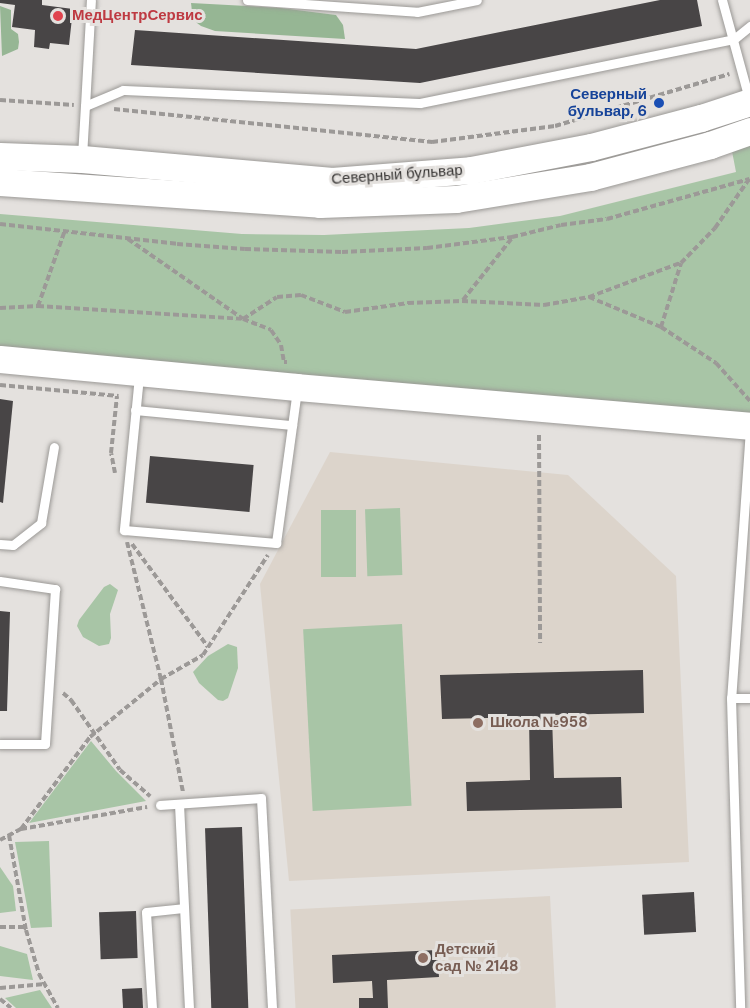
<!DOCTYPE html>
<html>
<head>
<meta charset="utf-8">
<style>
  body { margin:0 }
  #map { position:relative; width:750px; height:1008px; overflow:hidden; background:#e4e1de; font-family:"DM Sans",sans-serif }
  div>[style] { position:absolute }
  [style*='--x'] { left:calc(var(--x)*1px); top:calc(var(--y)*1px); width:calc(var(--w)*1px); rotate:calc(var(--a)*1deg) }
  .built>* { inset:0; background:#dcd4cb; transform-origin:0 0 }
  .green>* { inset:0; background:#a8c5a6; transform-origin:0 0 }
  .forest>* { inset:0; background:#96b694 }
  .building>* { inset:0; background:#484546; transform-origin:0 0 }
  .path>* { height:4px; margin-top:-2px; transform-origin:0; background:repeating-linear-gradient(90deg,#9c9997 0 6px,transparent 0 9px) }
  .roads { filter:drop-shadow(0 0 2px #9b9996) drop-shadow(0 0 2px #9b9996) }
  .service>* { height:9px; margin:-4.5px; padding:0 4.5px; transform-origin:4.5px; border-radius:4.5px; background:#fff }
  .secondary>* { height:27px; margin:-13.5px; padding:0 13.5px; transform-origin:13.5px; border-radius:13.5px; background:#fff }
  .dots>* { width:16px; height:16px; translate:-50% -50%; box-sizing:border-box; border:3px solid #e4e1de; border-radius:50% }
  span { translate:-50% -50%; white-space:nowrap; text-align:center; line-height:1.15; -webkit-text-stroke:6px #e4e1de; paint-order:stroke }
  .health-label { font-size:15px; color:#be3a42; font-weight:700 }
  .left { translate:0 -50%; text-align:left }
  .transit-label { font-size:15px; color:#164399; font-weight:700 }
  .right { translate:-100% -50%; text-align:right }
  .street-label { font-size:15px; color:#373534 }
  .education-label { font-size:15px; color:#785e54; font-weight:700 }
</style>
</head>
<body>
<div id="map">
  <div class="built">
    <i style="clip-path:polygon(330px 452px,568px 475px,676px 576px,689px 862px,289px 881px,260px 584px)"></i>
    <i style="left:550px;top:896px;width:112px;height:260px;rotate:87deg"></i>
  </div>
  <div class="green">
    <i style="clip-path:polygon(750px 139px,750px 418px,0 348px,0 214px,242px 234px,324px 235px,469px 228px,560px 216px,736px 172px,731px 146px)"></i>
    <i style="left:400px;top:508px;width:67px;height:35px;rotate:88deg"></i>
    <i style="left:321px;top:510px;width:35px;height:67px"></i>
    <i style="clip-path:polygon(110px 584px,118px 590px,110px 614px,111px 638px,109px 644px,99px 646px,83px 637px,77px 626px,79px 620px,104px 587px)"></i>
    <i style="left:402px;top:624px;width:182px;height:99px;rotate:87deg"></i>
    <i style="clip-path:polygon(228px 644px,237px 647px,238px 668px,228px 698px,223px 701px,218px 700px,199px 683px,193px 672px,208px 656px)"></i>
    <i style="clip-path:polygon(91px 741px,116px 771px,146px 801px,29px 823px)"></i>
    <i style="clip-path:polygon(49px 841px,52px 927px,31px 928px,15px 842px)"></i>
    <i style="clip-path:polygon(0 867px,13px 886px,16px 911px,0 913px)"></i>
    <i style="clip-path:polygon(0 946px,27px 954px,33px 980px,0 976px)"></i>
    <i style="clip-path:polygon(40px 990px,52px 1008px,16px 1008px,5px 998px)"></i>
  </div>
  <div class="forest">
    <i style="clip-path:polygon(191px 3px,281px 8px,336px 15px,343px 25px,345px 39px,215px 31px,201px 26px,193px 20px)"></i>
    <i style="clip-path:polygon(0 6px,11px 10px,11px 29px,18px 34px,19px 42px,18px 49px,2px 56px)"></i>
  </div>
  <div class="building">
    <i style="clip-path:polygon(0 0,42px 0,42px 5px,73px 9px,69px 45px,50px 43px,49px 49px,34px 47px,35px 30px,12px 27px,15px 5px,0 3px)"></i>
    <i style="clip-path:polygon(660px 0,697px 0,702px 26px,420px 83px,131px 65px,135px 30px,416px 49px)"></i>
    <i style="clip-path:polygon(0 399px,13px 401px,3px 503px,0 502px)"></i>
    <i style="left:150px;top:456px;width:104px;height:47px;rotate:5deg"></i>
    <i style="clip-path:polygon(0 611px,10px 612px,7px 711px,0 711px)"></i>
    <i style="clip-path:polygon(643px 670px,644px 713px,552px 715px,554px 778px,621px 777px,622px 808px,467px 811px,466px 782px,530px 780px,529px 717px,442px 719px,440px 675px)"></i>
    <i style="left:242px;top:827px;width:181px;height:37px;rotate:88deg"></i>
    <i style="left:694px;top:892px;width:40px;height:52px;rotate:87deg"></i>
    <i style="left:136px;top:911px;width:47px;height:37px;rotate:88deg"></i>
    <i style="clip-path:polygon(437px 950px,439px 977px,387px 980px,388px 1008px,359px 1008px,359px 998px,373px 998px,372px 981px,333px 983px,332px 955px)"></i>
    <i style="left:142px;top:988px;width:20px;height:20px;rotate:87deg"></i>
  </div>
  <div class="path">
    <i style="--x:0;--y:100;--w:74;--a:3.9"></i>
    <i style="--x:114;--y:109;--w:320;--a:5.9"></i>
    <i style="--x:432;--y:142;--w:124;--a:-7.4"></i>
    <i style="--x:555;--y:126;--w:182;--a:-16.6"></i>
    <i style="--x:0;--y:224;--w:178;--a:6.4"></i>
    <i style="--x:177;--y:244;--w:68;--a:4.2"></i>
    <i style="--x:245;--y:249;--w:97;--a:1.8"></i>
    <i style="--x:342;--y:252;--w:85;--a:-2.7"></i>
    <i style="--x:427;--y:248;--w:86;--a:-7.4"></i>
    <i style="--x:512;--y:237;--w:50;--a:-13.8"></i>
    <i style="--x:561;--y:225;--w:46;--a:-7.4"></i>
    <i style="--x:607;--y:219;--w:148;--a:-15.7"></i>
    <i style="--x:128;--y:239;--w:140;--a:34.8"></i>
    <i style="--x:243;--y:319;--w:30;--a:21"></i>
    <i style="--x:271;--y:330;--w:18;--a:56"></i>
    <i style="--x:281;--y:345;--w:17;--a:80"></i>
    <i style="--x:284;--y:362;--w:3;--a:0"></i>
    <i style="--x:589;--y:297;--w:97;--a:-20.5"></i>
    <i style="--x:463;--y:300;--w:79;--a:-51.7"></i>
    <i style="--x:38;--y:306;--w:81;--a:-70.4"></i>
    <i style="--x:0;--y:308;--w:38;--a:-3"></i>
    <i style="--x:38;--y:306;--w:205;--a:3.6"></i>
    <i style="--x:243;--y:319;--w:40;--a:-32.9"></i>
    <i style="--x:277;--y:297;--w:24;--a:-5"></i>
    <i style="--x:301;--y:295;--w:47;--a:21.1"></i>
    <i style="--x:345;--y:312;--w:64;--a:-8.1"></i>
    <i style="--x:408;--y:303;--w:54;--a:-2.1"></i>
    <i style="--x:462;--y:301;--w:82;--a:2.8"></i>
    <i style="--x:544;--y:305;--w:46;--a:-10.1"></i>
    <i style="--x:589;--y:297;--w:78;--a:22.6"></i>
    <i style="--x:661;--y:327;--w:66;--a:33.2"></i>
    <i style="--x:716;--y:363;--w:51;--a:48.2"></i>
    <i style="--x:661;--y:327;--w:67;--a:-72.6"></i>
    <i style="--x:681;--y:263;--w:49;--a:-45.8"></i>
    <i style="--x:715;--y:228;--w:60;--a:-55.2"></i>
    <i style="--x:0;--y:385;--w:119;--a:5.3"></i>
    <i style="--x:539;--y:435;--w:208;--a:89.7"></i>
    <i style="--x:115;--y:473;--w:20;--a:-101"></i>
    <i style="--x:111;--y:453;--w:57;--a:-84"></i>
    <i style="--x:127;--y:542;--w:141;--a:76.1"></i>
    <i style="--x:161;--y:679;--w:115;--a:79"></i>
    <i style="--x:132;--y:544;--w:128;--a:53.6"></i>
    <i style="--x:63;--y:693;--w:11;--a:41"></i>
    <i style="--x:71;--y:700;--w:85;--a:55"></i>
    <i style="--x:120;--y:770;--w:40;--a:41"></i>
    <i style="--x:21;--y:829;--w:115;--a:-53.1"></i>
    <i style="--x:90;--y:737;--w:92;--a:-39.2"></i>
    <i style="--x:161;--y:679;--w:48;--a:-29.7"></i>
    <i style="--x:203;--y:655;--w:119;--a:-57"></i>
    <i style="--x:9;--y:835;--w:97;--a:79.9"></i>
    <i style="--x:26;--y:930;--w:46;--a:73.5"></i>
    <i style="--x:39;--y:974;--w:39;--a:61"></i>
    <i style="--x:0;--y:840;--w:24;--a:-28"></i>
    <i style="--x:21;--y:829;--w:128;--a:-9.9"></i>
    <i style="--x:0;--y:927;--w:25;--a:0"></i>
    <i style="--x:0;--y:988;--w:45;--a:-5.1"></i>
    <i style="--x:0;--y:999;--w:14;--a:39"></i>
  </div>
  <div class="roads">
    <div class="service">
      <i style="--x:247;--y:0;--w:170;--a:4"></i>
      <i style="--x:417;--y:12;--w:61;--a:-11.3"></i>
      <i style="--x:722;--y:0;--w:103;--a:74.7"></i>
      <i style="--x:85;--y:106;--w:106;--a:-86.8"></i>
      <i style="--x:82;--y:156;--w:50;--a:-86.6"></i>
      <i style="--x:85;--y:106;--w:41;--a:-22.8"></i>
      <i style="--x:123;--y:90;--w:297;--a:2.5"></i>
      <i style="--x:420;--y:103;--w:320;--a:-11.5"></i>
      <i style="--x:734;--y:39;--w:21;--a:-39"></i>
      <i style="--x:139;--y:376;--w:155;--a:95.6"></i>
      <i style="--x:124;--y:530;--w:153;--a:4.9"></i>
      <i style="--x:276;--y:543;--w:155;--a:-82.2"></i>
      <i style="--x:135;--y:410;--w:158;--a:5.5"></i>
      <i style="--x:750;--y:429;--w:270;--a:94"></i>
      <i style="--x:731;--y:698;--w:19;--a:0"></i>
      <i style="--x:0;--y:544;--w:13;--a:4"></i>
      <i style="--x:13;--y:545;--w:36;--a:-38"></i>
      <i style="--x:41;--y:523;--w:77;--a:-80.3"></i>
      <i style="--x:0;--y:581;--w:56;--a:8.3"></i>
      <i style="--x:55;--y:589;--w:155;--a:93.7"></i>
      <i style="--x:45;--y:744;--w:45;--a:180"></i>
      <i style="--x:731;--y:698;--w:310;--a:88.3"></i>
      <i style="--x:179;--y:804;--w:204;--a:87.2"></i>
      <i style="--x:160;--y:805;--w:101;--a:-4"></i>
      <i style="--x:261;--y:798;--w:210;--a:87"></i>
      <i style="--x:152;--y:1008;--w:96;--a:-93.6"></i>
      <i style="--x:146;--y:912;--w:37;--a:-6"></i>
    </div>
    <div class="secondary">
      <i style="--x:0;--y:156;--w:82;--a:2.1"></i>
      <i style="--x:82;--y:159;--w:251;--a:5"></i>
      <i style="--x:332;--y:181;--w:139;--a:-4.5"></i>
      <i style="--x:471;--y:170;--w:122;--a:-10.9"></i>
      <i style="--x:591;--y:147;--w:114;--a:-14.8"></i>
      <i style="--x:701;--y:118;--w:52;--a:-18.1"></i>
      <i style="--x:0;--y:182;--w:321;--a:3.9"></i>
      <i style="--x:320;--y:204;--w:136;--a:-2.1"></i>
      <i style="--x:456;--y:199;--w:136;--a:-9.3"></i>
      <i style="--x:590;--y:177;--w:124;--a:-14.9"></i>
      <i style="--x:710;--y:145;--w:42;--a:-19.3"></i>
      <i style="--x:0;--y:359;--w:298;--a:5.4"></i>
      <i style="--x:297;--y:387;--w:455;--a:4.9"></i>
    </div>
  </div>
  <div class="dots">
    <i style="left:58px;top:16px;background:#e0444e"></i>
    <i style="left:659px;top:103px;background:#1a4fb4"></i>
    <i style="left:478px;top:723px;background:#8d6e63"></i>
    <i style="left:423px;top:958px;background:#8d6e63"></i>
  </div>
  <div class="health-label">
    <span class="left" style="left:72px;top:16px">МедЦентрСервис</span>
  </div>
  <div class="transit-label">
    <span class="right" style="left:647px;top:103px">Северный<br>бульвар, 6</span>
  </div>
  <div class="street-label">
    <span style="left:397px;top:175px;rotate:-4deg">Северный бульвар</span>
  </div>
  <div class="education-label">
    <span class="left" style="left:490px;top:723px">Школа №958</span>
    <span class="left" style="left:435px;top:958px">Детский<br>сад № 2148</span>
  </div>
</div>
</body>
</html>
